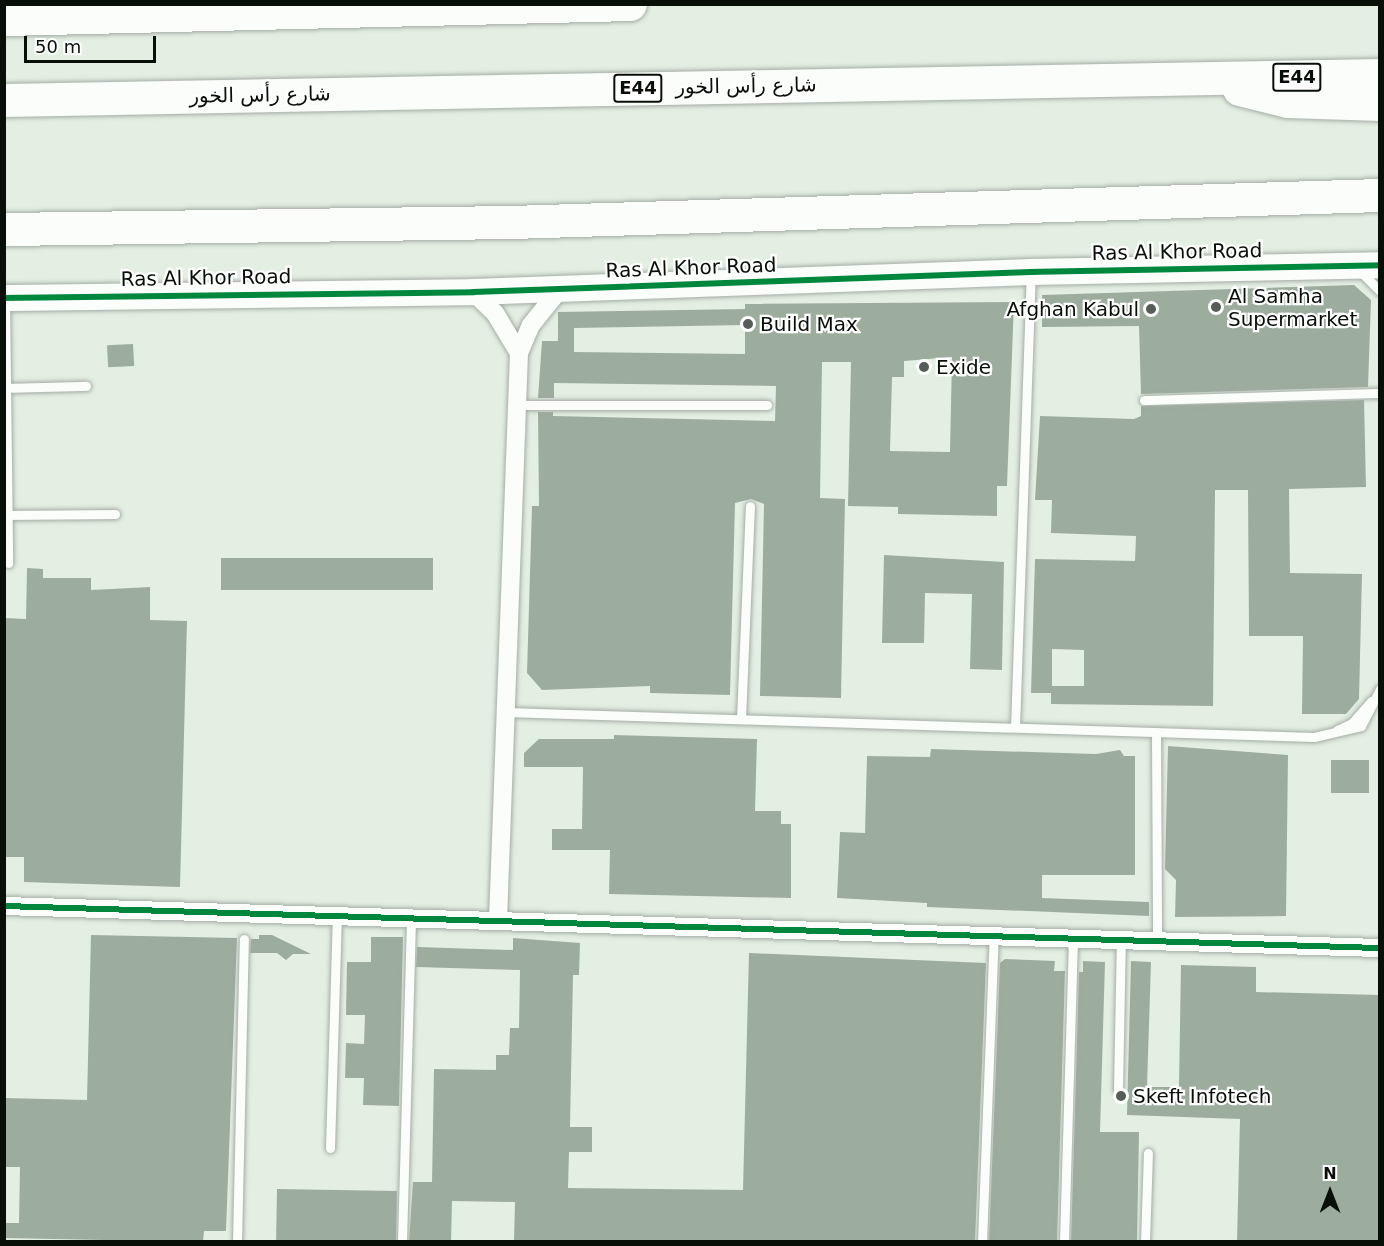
<!DOCTYPE html>
<html>
<head>
<meta charset="utf-8">
<style>
  body { margin:0 }
  #map { position:relative; width:1384px; height:1246px; overflow:hidden; background:#e4efe4; font-family:"DejaVu Sans",Cairo,sans-serif }
  div>[style] { position:absolute }
  [style*='--x'] { left:calc(var(--x)*1px); top:calc(var(--y)*1px); width:calc(var(--w)*1px); rotate:calc(var(--a)*1deg) }
  .building>* { inset:0; background:#9cac9d; transform-origin:0 0 }
  .roads { filter:drop-shadow(0 0 2px #a4ada5) drop-shadow(0 0 2px #a4ada5) }
  .lane>* { height:9px; margin:-4.5px; padding:0 4.5px; transform-origin:4.5px; border-radius:4.5px; background:#fbfdfb }
  .street>* { height:18px; margin:-9px; padding:0 9px; transform-origin:9px; border-radius:9px; background:#fbfdfb }
  .secondary>* { height:26px; margin:-13px; padding:0 13px; transform-origin:13px; border-radius:13px; background:#fbfdfb }
  .highway>* { height:33px; margin:-16.5px; padding:0 16.5px; transform-origin:16.5px; border-radius:16.5px; background:#fbfdfb }
  .cycleway>* { height:6px; margin:-3px; padding:0 3px; transform-origin:3px; border-radius:3px; background:#00873e }
  .dots>* { width:16px; height:16px; translate:-50% -50%; box-sizing:border-box; border:3px solid #fff; border-radius:50% }
  span { translate:-50% -50%; white-space:nowrap; text-align:center; line-height:1.15; -webkit-text-stroke:4.5px #fff; paint-order:stroke }
  .shield-label span { padding:2px 4px; background:#fff; border:2px solid; border-radius:4px; -webkit-text-stroke-width:0 }
  .shield-label { font-size:18px; color:#080f09; font-weight:700 }
  .street-label { font-size:20px; color:#080f09 }
  .poi-label { font-size:20px; color:#080f09 }
  .left { translate:0 -50%; text-align:left }
  .right { translate:-100% -50%; text-align:right }
  .frame { position:absolute; inset:0; border:6px solid #080f09; pointer-events:none }
  .north { position:absolute; left:1300px; top:1162px; width:60px; height:60px; -webkit-text-stroke:4px #fff; paint-order:stroke; rotate:0deg; font-size:16px; font-weight:700; line-height:24px; text-align:center; color:#080f09 }
  .north::after { content:''; display:block; margin:auto; width:21px; height:27px; background:#080f09; clip-path:polygon(50% 0,100% 100%,50% 72%,0 100%) }
  .scale { position:absolute; left:24px; top:36px; width:132px; height:27px; box-sizing:border-box; border:3px solid #080f09; border-top:0; padding-left:8px; font-size:18px; line-height:21px; white-space:nowrap; color:#080f09; -webkit-text-stroke:4px #fff; paint-order:stroke }
</style>
</head>
<body>
<div id="map">
  <div class="building">
    <i style="clip-path:polygon(1354px 285px,1371px 300px,1368px 387px,1141px 394px,1139px 326px,1042px 327px,1042px 295px)"></i>
    <i style="clip-path:polygon(evenodd,1014px 302px,1007px 486px,997px 486px,997px 516px,898px 514px,898px 507px,848px 506px,851px 362px,822px 362px,820px 498px,845px 499px,841px 698px,760px 696px,764px 504px,751px 499px,735px 503px,730px 695px,650px 693px,650px 686px,542px 690px,527px 673px,532px 506px,539px 506px,538px 412px,553px 412px,553px 416px,775px 421px,776px 386px,554px 383px,554px 398px,538px 398px,542px 341px,558px 341px,558px 312px,745px 309px,745px 304px,1014px 302px,745px 325px,745px 354px,574px 352px,574px 328px,745px 325px,1014px 302px,952px 357px,950px 452px,890px 451px,892px 377px,904px 377px,904px 361px,952px 357px)"></i>
    <i style="left:133px;top:344px;width:22px;height:26px;rotate:87deg"></i>
    <i style="clip-path:polygon(evenodd,1364px 400px,1366px 487px,1289px 489px,1290px 573px,1362px 574px,1359px 699px,1346px 714px,1302px 714px,1303px 636px,1249px 636px,1248px 490px,1215px 490px,1213px 706px,1051px 704px,1051px 693px,1031px 693px,1035px 559px,1135px 561px,1136px 536px,1051px 533px,1052px 500px,1035px 500px,1040px 416px,1134px 419px,1141px 416px,1141px 406px,1364px 400px,1052px 649px,1084px 650px,1084px 686px,1052px 686px,1052px 649px)"></i>
    <i style="clip-path:polygon(884px 555px,1004px 562px,1002px 670px,970px 669px,972px 594px,925px 593px,924px 643px,882px 643px)"></i>
    <i style="left:433px;top:558px;width:32px;height:212px;rotate:90deg"></i>
    <i style="clip-path:polygon(27px 568px,43px 569px,43px 578px,91px 578px,91px 590px,150px 587px,150px 620px,187px 621px,180px 887px,24px 882px,24px 857px,4px 857px,4px 618px,26px 619px)"></i>
    <i style="clip-path:polygon(614px 735px,757px 739px,755px 811px,781px 811px,781px 824px,791px 824px,791px 898px,609px 894px,610px 850px,552px 850px,552px 829px,582px 829px,583px 767px,524px 767px,524px 753px,539px 739px,614px 739px)"></i>
    <i style="clip-path:polygon(1168px 746px,1288px 755px,1286px 916px,1175px 917px,1176px 880px,1165px 869px)"></i>
    <i style="clip-path:polygon(931px 749px,1096px 754px,1120px 750px,1124px 756px,1135px 756px,1135px 875px,1042px 875px,1042px 898px,1149px 902px,1149px 916px,927px 907px,927px 903px,837px 898px,840px 832px,865px 833px,867px 756px,930px 757px)"></i>
    <i style="left:1331px;top:760px;width:38px;height:33px"></i>
    <i style="clip-path:polygon(91px 935px,237px 938px,226px 1231px,204px 1231px,203px 1242px,4px 1238px,4px 1223px,19px 1223px,20px 1167px,4px 1167px,4px 1098px,87px 1100px)"></i>
    <i style="clip-path:polygon(259px 935px,272px 935px,311px 954px,293px 954px,286px 960px,277px 953px,250px 953px,251px 939px,259px 939px)"></i>
    <i style="clip-path:polygon(371px 937px,403px 937px,399px 1106px,363px 1105px,364px 1078px,345px 1078px,346px 1043px,364px 1044px,365px 1015px,346px 1015px,347px 962px,371px 962px)"></i>
    <i style="clip-path:polygon(513px 938px,580px 943px,579px 975px,573px 975px,570px 1127px,592px 1127px,592px 1152px,569px 1152px,568px 1188px,743px 1190px,749px 953px,986px 963px,975px 1242px,514px 1242px,515px 1202px,452px 1201px,451px 1242px,409px 1242px,413px 1182px,432px 1182px,434px 1069px,496px 1070px,496px 1055px,509px 1055px,510px 1028px,519px 1028px,520px 970px,416px 967px,417px 947px,513px 950px)"></i>
    <i style="clip-path:polygon(1005px 959px,1055px 961px,1054px 971px,1065px 971px,1057px 1242px,989px 1242px,1000px 963px)"></i>
    <i style="clip-path:polygon(1083px 961px,1105px 962px,1100px 1132px,1139px 1132px,1137px 1242px,1071px 1242px,1079px 972px,1083px 972px)"></i>
    <i style="clip-path:polygon(1131px 961px,1151px 962px,1147px 1087px,1179px 1087px,1181px 965px,1256px 967px,1256px 992px,1380px 995px,1380px 1242px,1237px 1242px,1240px 1119px,1127px 1115px)"></i>
    <i style="left:277px;top:1189px;width:120px;height:53px;rotate:1deg"></i>
  </div>
  <div class="roads">
    <div class="lane">
      <i style="--x:1360;--y:271;--w:28;--a:45"></i>
      <i style="--x:5;--y:301;--w:262;--a:89.3"></i>
      <i style="--x:7;--y:388;--w:79;--a:-1.5"></i>
      <i style="--x:1144;--y:400;--w:236;--a:-1.7"></i>
      <i style="--x:517;--y:405;--w:250;--a:0"></i>
      <i style="--x:8;--y:515;--w:107;--a:-0.5"></i>
      <i style="--x:505;--y:712;--w:809;--a:1.77"></i>
      <i style="--x:1314;--y:737;--w:48;--a:-13.2"></i>
      <i style="--x:1361;--y:726;--w:42;--a:-62.8"></i>
      <i style="--x:741;--y:719;--w:213;--a:-87.6"></i>
      <i style="--x:1015;--y:727;--w:453;--a:-88"></i>
      <i style="--x:1337;--y:730;--w:17;--a:-25"></i>
      <i style="--x:1352;--y:723;--w:29;--a:-49"></i>
      <i style="--x:1156;--y:732;--w:209;--a:89.7"></i>
      <i style="--x:1118;--y:1090;--w:151;--a:-88.9"></i>
      <i style="--x:330;--y:1148;--w:233;--a:-88.3"></i>
      <i style="--x:237;--y:1242;--w:303;--a:-88.7"></i>
      <i style="--x:402;--y:1242;--w:325;--a:-88.4"></i>
      <i style="--x:982;--y:1242;--w:307;--a:-87.8"></i>
      <i style="--x:1064;--y:1242;--w:304;--a:-88.3"></i>
      <i style="--x:1145;--y:1242;--w:89;--a:-88.1"></i>
    </div>
    <div class="street">
      <i style="--x:473;--y:292;--w:30;--a:44"></i>
      <i style="--x:495;--y:313;--w:47;--a:59"></i>
      <i style="--x:4;--y:906;--w:1377;--a:1.75"></i>
      <i style="--x:498;--y:920;--w:567;--a:-87.88"></i>
      <i style="--x:519;--y:353;--w:30;--a:-67"></i>
      <i style="--x:531;--y:325;--w:46;--a:-51.1"></i>
    </div>
    <div class="secondary">
      <i style="--x:4;--y:298;--w:469;--a:-0.7"></i>
      <i style="--x:473;--y:292;--w:558;--a:-2.05"></i>
      <i style="--x:1031;--y:272;--w:349;--a:-1.1"></i>
    </div>
    <div class="highway">
      <i style="--x:4;--y:19;--w:626;--a:-1.37"></i>
      <i style="--x:1239;--y:89;--w:49;--a:14"></i>
      <i style="--x:1287;--y:101;--w:93;--a:1.8"></i>
      <i style="--x:4;--y:100;--w:1376;--a:-1.04"></i>
      <i style="--x:4;--y:229;--w:507;--a:-0.79"></i>
      <i style="--x:511;--y:222;--w:869;--a:-1.78"></i>
    </div>
  </div>
  <div class="cycleway">
    <i style="--x:4;--y:298;--w:469;--a:-0.7"></i>
    <i style="--x:473;--y:292;--w:558;--a:-2.05"></i>
    <i style="--x:1031;--y:272;--w:349;--a:-1.1"></i>
    <i style="--x:4;--y:906;--w:1377;--a:1.75"></i>
  </div>
  <div class="dots">
    <i style="left:1216px;top:307px;background:#555d56"></i>
    <i style="left:1151px;top:309px;background:#555d56"></i>
    <i style="left:748px;top:324px;background:#555d56"></i>
    <i style="left:924px;top:367px;background:#555d56"></i>
    <i style="left:1121px;top:1096px;background:#555d56"></i>
  </div>
  <div class="shield-label">
    <span style="left:1297px;top:77px">E44</span>
    <span style="left:638px;top:88px">E44</span>
  </div>
  <div class="street-label">
    <span style="left:746px;top:86px;rotate:-1deg">شارع رأس الخور</span>
    <span style="left:260px;top:95px;rotate:-1deg">شارع رأس الخور</span>
    <span style="left:1177px;top:252px;rotate:-1deg">Ras Al Khor Road</span>
    <span style="left:691px;top:268px;rotate:-2deg">Ras Al Khor Road</span>
    <span style="left:206px;top:278px;rotate:-1deg">Ras Al Khor Road</span>
  </div>
  <div class="poi-label">
    <span class="left" style="left:1228px;top:308px">Al Samha<br>Supermarket</span>
    <span class="right" style="left:1139px;top:309px">Afghan Kabul</span>
    <span class="left" style="left:760px;top:324px">Build Max</span>
    <span class="left" style="left:936px;top:367px">Exide</span>
    <span class="left" style="left:1133px;top:1096px">Skeft Infotech</span>
  </div>
  <div class="frame"></div>
  <div class="north">N</div>
  <div class="scale">50 m</div>
</div>
</body>
</html>
